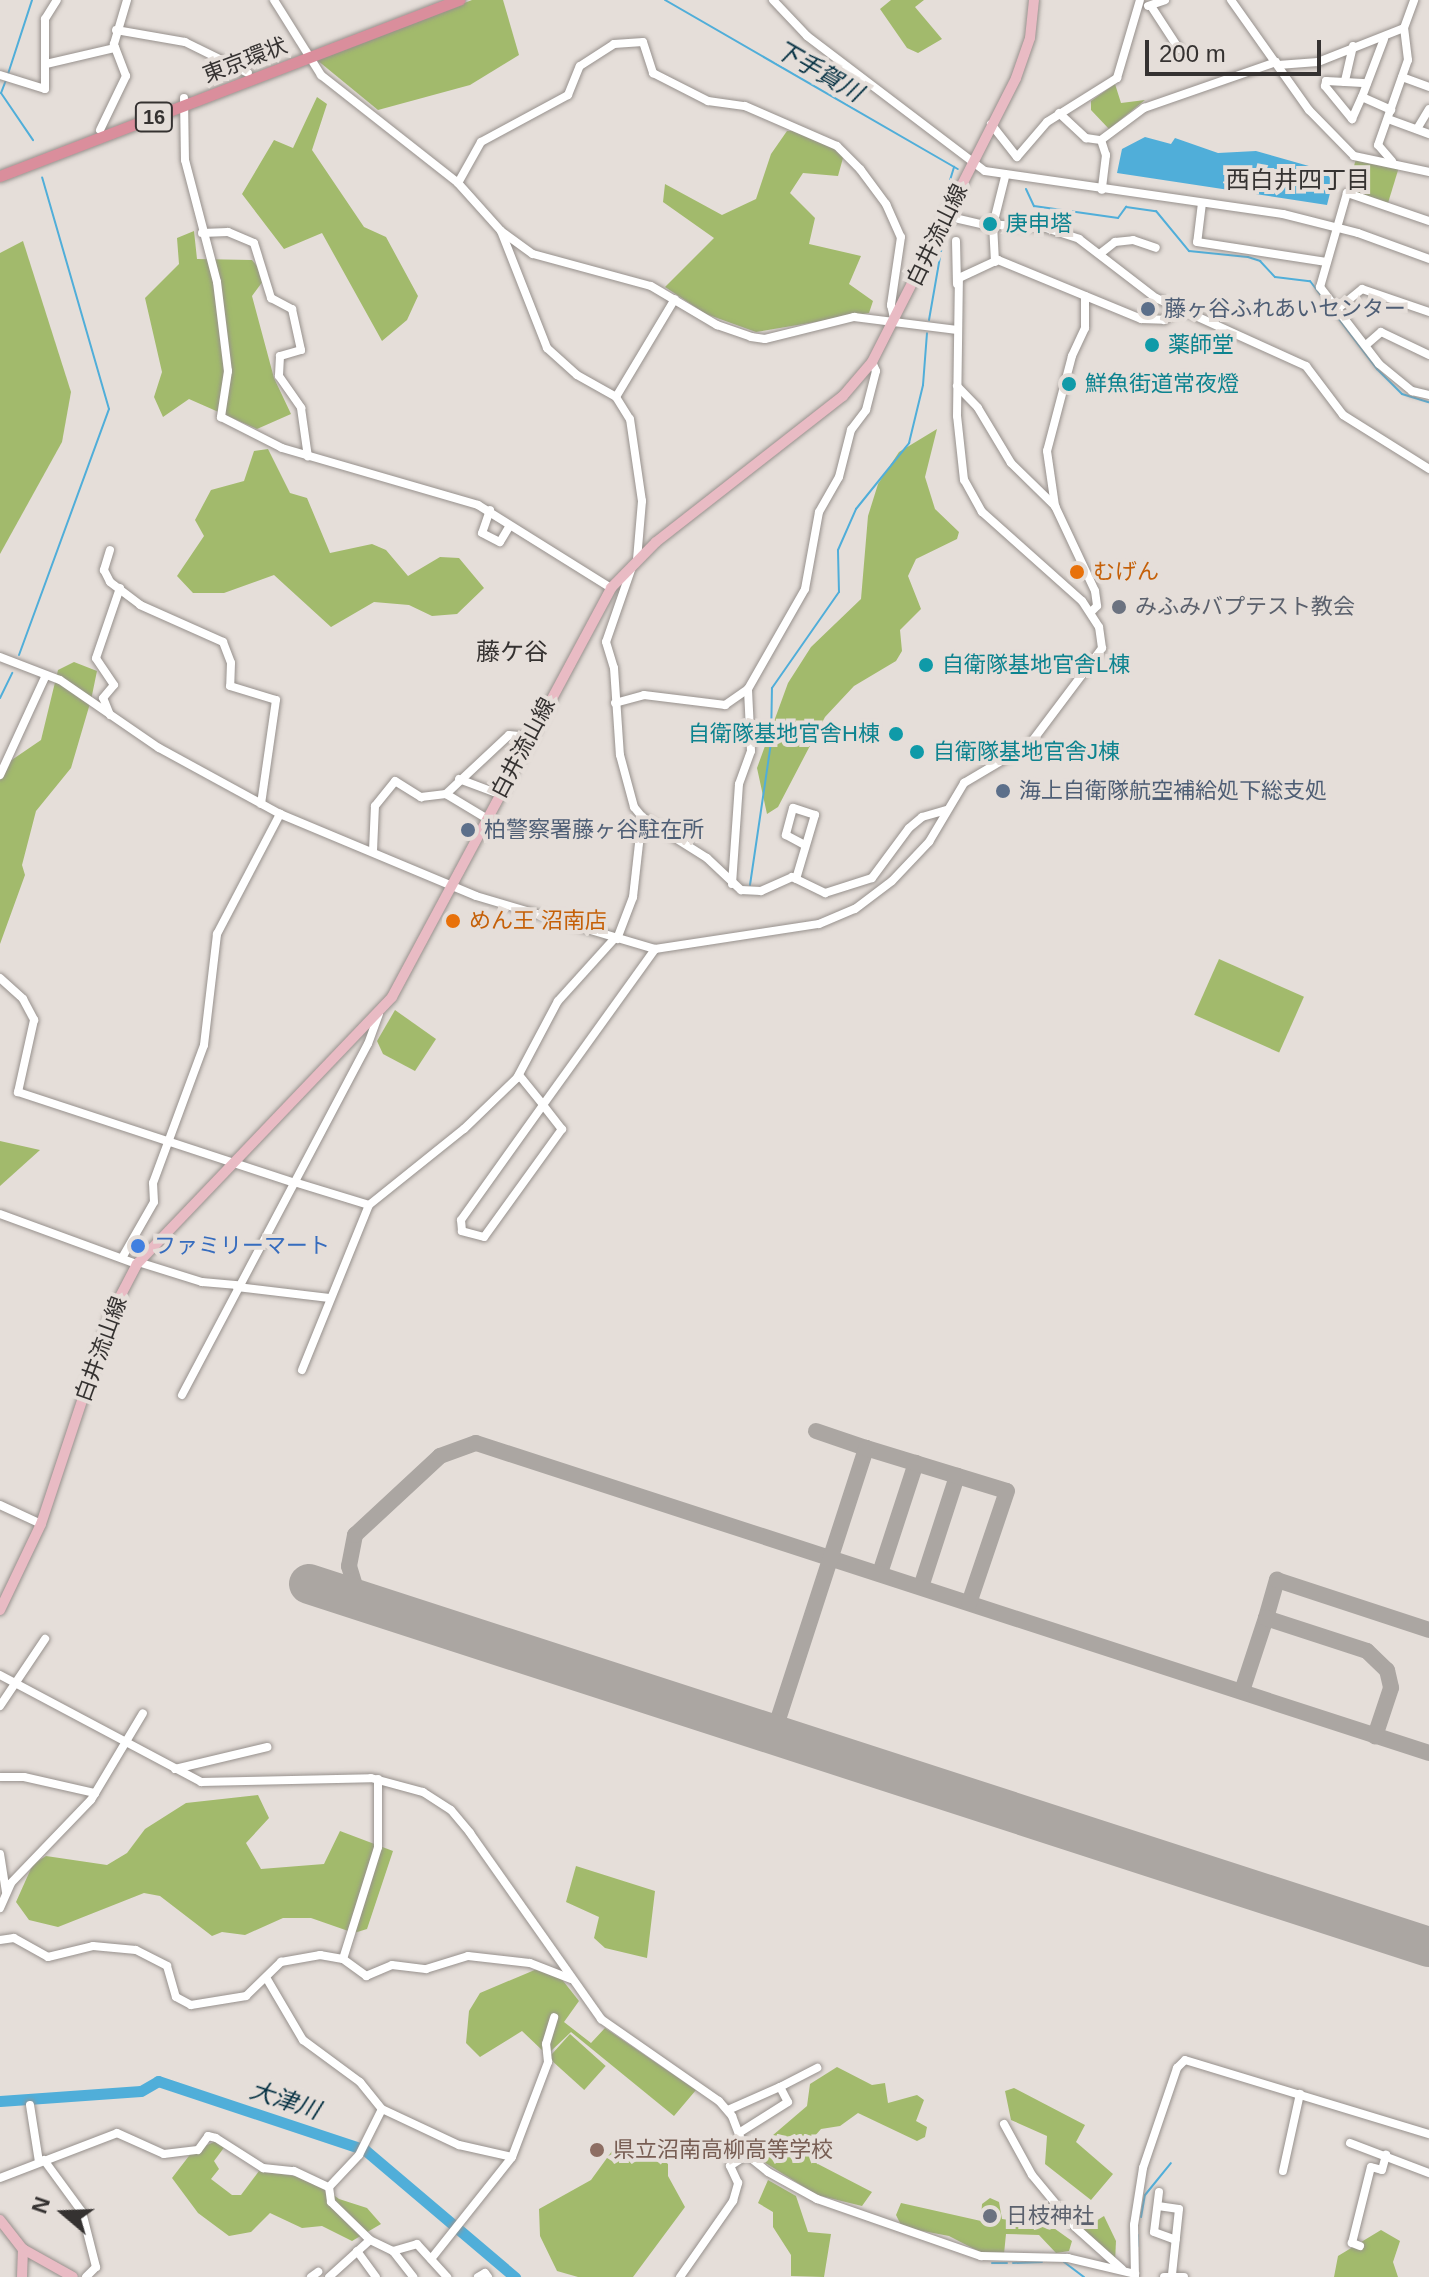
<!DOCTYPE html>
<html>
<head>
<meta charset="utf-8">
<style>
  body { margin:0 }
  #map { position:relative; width:1429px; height:2277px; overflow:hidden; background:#e5ded9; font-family:Arial,"Noto Sans JP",sans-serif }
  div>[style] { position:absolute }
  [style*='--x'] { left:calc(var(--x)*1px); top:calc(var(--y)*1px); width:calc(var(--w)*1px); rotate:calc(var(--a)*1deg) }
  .green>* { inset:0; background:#a2ba6c; transform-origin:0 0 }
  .water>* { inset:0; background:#50aed9 }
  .stream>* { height:2px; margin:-1px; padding:0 1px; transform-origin:1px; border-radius:1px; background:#50aed9 }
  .river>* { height:11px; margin:-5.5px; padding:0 5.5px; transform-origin:5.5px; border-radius:5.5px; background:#50aed9 }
  .taxiway>* { height:16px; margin:-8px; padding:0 8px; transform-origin:8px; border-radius:8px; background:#aba6a2 }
  .runway>* { height:40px; margin:-20px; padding:0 20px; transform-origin:20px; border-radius:20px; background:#aba6a2 }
  .roads { filter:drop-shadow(0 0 2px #97918d) drop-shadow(0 0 2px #97918d) }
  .minor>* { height:8px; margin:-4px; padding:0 4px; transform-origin:4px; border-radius:4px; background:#fff }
  .major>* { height:10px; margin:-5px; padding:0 5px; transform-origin:5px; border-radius:5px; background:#e9bbc4 }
  .highway>* { height:11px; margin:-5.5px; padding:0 5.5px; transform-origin:5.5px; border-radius:5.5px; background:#da8e9c }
  .dots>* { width:22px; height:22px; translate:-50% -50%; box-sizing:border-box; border:4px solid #e5ded9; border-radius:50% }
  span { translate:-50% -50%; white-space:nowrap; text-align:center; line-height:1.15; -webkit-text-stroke:8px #e5ded9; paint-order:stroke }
  .shield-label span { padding:2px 6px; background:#e5ded9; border:2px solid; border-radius:6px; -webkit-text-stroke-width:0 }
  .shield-label { font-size:20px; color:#353231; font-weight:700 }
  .street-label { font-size:22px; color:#353231 }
  .culture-label { font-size:22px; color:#0d838f }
  .left { translate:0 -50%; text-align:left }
  .right { translate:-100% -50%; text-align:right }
  .service-label { font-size:22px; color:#4e5e75 }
  .food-label { font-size:22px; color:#c56008 }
  .worship-label { font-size:22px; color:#5b616d }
  .shop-label { font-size:22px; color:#366cbe }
  .education-label { font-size:22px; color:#785e54 }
  .water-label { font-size:24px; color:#043042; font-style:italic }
  .neighbourhood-label { font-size:24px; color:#353231 }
  .north { position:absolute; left:24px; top:2173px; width:80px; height:80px; -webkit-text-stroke:6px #e5ded9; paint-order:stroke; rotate:289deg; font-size:22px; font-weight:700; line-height:32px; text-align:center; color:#353231 }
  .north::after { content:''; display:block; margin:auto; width:28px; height:36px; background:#353231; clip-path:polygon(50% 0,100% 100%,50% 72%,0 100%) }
  .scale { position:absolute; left:1145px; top:40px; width:176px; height:36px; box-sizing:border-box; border:4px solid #353231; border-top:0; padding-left:10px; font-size:24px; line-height:28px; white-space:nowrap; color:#353231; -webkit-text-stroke:6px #e5ded9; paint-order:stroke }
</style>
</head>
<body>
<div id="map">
  <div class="green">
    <i style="clip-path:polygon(472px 0,503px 0,519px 55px,470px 85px,378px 110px,317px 60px)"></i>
    <i style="clip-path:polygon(891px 0,924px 0,915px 7px,942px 39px,918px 53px,907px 48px,880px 9px)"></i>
    <i style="clip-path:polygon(1115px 84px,1121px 103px,1145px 100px,1109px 129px,1091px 110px,1091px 101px)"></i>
    <i style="clip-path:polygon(317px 97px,327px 104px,312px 150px,364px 227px,386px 237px,418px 296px,407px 320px,382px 341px,322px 233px,284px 249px,242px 194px,274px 140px,293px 148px)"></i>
    <i style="clip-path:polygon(787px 131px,809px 131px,836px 142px,843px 158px,838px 176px,803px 173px,790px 193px,815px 218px,809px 244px,861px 256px,849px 284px,873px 301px,869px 313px,756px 332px,706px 314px,665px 287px,714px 238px,663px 202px,665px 184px,722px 215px,756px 199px,771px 154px)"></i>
    <i style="clip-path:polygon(1356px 159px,1399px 167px,1388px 203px,1347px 190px)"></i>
    <i style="clip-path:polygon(194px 231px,197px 259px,252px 260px,266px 277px,252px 296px,274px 378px,291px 414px,257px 429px,189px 399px,163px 417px,154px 397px,162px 372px,145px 298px,179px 264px,177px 238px)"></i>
    <i style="clip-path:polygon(23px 241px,71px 392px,62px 442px,0 554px,0 253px)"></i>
    <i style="clip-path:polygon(937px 429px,925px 477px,935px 509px,959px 532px,957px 539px,916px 559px,908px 576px,921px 609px,900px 630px,902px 651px,896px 661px,854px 686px,825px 717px,778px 807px,767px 814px,757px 768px,788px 683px,811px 647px,861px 599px,868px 516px,878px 484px,899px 452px)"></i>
    <i style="clip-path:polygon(268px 449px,290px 493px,307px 498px,330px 553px,372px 544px,386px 550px,408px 576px,440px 557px,459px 558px,484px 588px,457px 614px,432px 616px,409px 605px,374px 602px,331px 627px,274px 575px,224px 593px,193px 593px,177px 576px,204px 536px,195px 520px,211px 490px,244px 481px,254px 451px)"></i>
    <i style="clip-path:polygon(74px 662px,97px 671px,91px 700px,71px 768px,36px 811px,22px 865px,25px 875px,0 944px,0 768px,41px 740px,58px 670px)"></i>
    <i style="left:1219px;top:959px;width:93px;height:61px;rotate:24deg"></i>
    <i style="clip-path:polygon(395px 1010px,436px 1039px,415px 1071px,383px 1054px,377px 1041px)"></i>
    <i style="clip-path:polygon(0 1141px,40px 1150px,0 1186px)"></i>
    <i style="clip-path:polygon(258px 1795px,269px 1818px,246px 1843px,261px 1869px,324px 1864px,340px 1831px,393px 1851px,367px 1929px,354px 1933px,311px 1918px,283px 1918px,245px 1935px,222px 1932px,212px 1936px,160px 1896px,144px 1893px,58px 1927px,29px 1920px,16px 1902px,33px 1864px,46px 1856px,107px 1865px,127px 1853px,145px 1829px,186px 1803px)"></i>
    <i style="clip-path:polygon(576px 1866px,655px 1891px,647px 1958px,605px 1948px,594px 1938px,599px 1917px,566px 1902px)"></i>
    <i style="clip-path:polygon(537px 1969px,560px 1977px,579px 2001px,564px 2022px,591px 2043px,605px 2028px,696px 2090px,674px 2116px,571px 2032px,551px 2051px,543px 2051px,522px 2031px,480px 2057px,466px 2043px,469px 2011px,480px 1993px)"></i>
    <i style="left:570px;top:2034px;width:48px;height:32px;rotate:42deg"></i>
    <i style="clip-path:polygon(837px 2067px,872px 2085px,885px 2083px,888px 2103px,917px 2095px,924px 2100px,916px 2121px,927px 2127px,925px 2137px,917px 2141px,858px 2113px,840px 2126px,821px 2129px,805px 2147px,816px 2163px,872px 2192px,862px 2206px,817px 2195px,751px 2154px,807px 2106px,810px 2084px)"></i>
    <i style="clip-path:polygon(1014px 2088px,1085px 2125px,1076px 2142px,1113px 2174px,1091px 2200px,1045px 2164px,1047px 2136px,1011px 2120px,1005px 2091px)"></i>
    <i style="clip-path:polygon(218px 2140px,226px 2145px,214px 2161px,219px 2169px,211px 2179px,232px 2195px,241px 2195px,259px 2171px,310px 2178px,339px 2199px,367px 2208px,381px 2224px,352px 2241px,322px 2226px,302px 2228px,270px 2213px,251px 2232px,229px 2236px,198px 2213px,172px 2178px,192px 2152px)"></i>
    <i style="clip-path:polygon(620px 2140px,635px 2140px,668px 2164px,668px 2176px,685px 2207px,633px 2277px,578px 2277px,557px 2271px,540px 2236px,539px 2209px,591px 2180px)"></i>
    <i style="clip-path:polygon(768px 2180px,796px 2196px,808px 2232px,831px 2234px,824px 2277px,791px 2276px,791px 2255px,773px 2227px,773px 2212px,758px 2203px)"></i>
    <i style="clip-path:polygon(990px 2198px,999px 2202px,1002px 2219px,1051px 2226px,1072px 2241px,1069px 2251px,1056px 2253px,1039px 2235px,1006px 2234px,1004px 2254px,982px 2253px,949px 2236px,902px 2227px,896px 2215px,901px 2203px,981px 2221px,982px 2204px)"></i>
    <i style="clip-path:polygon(1104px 2216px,1116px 2241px,1115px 2262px,1080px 2231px)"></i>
    <i style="clip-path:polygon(1381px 2230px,1400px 2241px,1393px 2262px,1398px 2277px,1334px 2277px,1338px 2256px)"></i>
  </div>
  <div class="water">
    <i style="clip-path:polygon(1145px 137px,1171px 144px,1175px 138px,1218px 153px,1256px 151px,1323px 170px,1333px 181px,1327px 205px,1117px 173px,1122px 149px)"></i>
  </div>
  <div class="stream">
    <i style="--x:665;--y:0;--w:338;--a:30"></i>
    <i style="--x:8;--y:74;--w:78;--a:-72"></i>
    <i style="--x:6;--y:80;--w:14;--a:111"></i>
    <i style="--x:1;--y:93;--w:57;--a:55.8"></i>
    <i style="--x:1026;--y:189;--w:19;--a:65"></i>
    <i style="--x:1034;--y:206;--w:85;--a:8.1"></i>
    <i style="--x:1118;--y:218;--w:14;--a:-54"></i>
    <i style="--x:1126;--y:207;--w:30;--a:8"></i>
    <i style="--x:1156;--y:211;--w:52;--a:50.5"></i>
    <i style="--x:1189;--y:251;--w:59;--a:5.8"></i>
    <i style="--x:1248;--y:257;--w:13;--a:18"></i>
    <i style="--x:1260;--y:261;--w:22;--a:47"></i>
    <i style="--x:1275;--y:277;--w:35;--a:7"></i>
    <i style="--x:1310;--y:281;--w:111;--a:52.7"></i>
    <i style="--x:1377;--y:369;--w:35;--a:45"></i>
    <i style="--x:1402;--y:394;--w:28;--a:17"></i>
    <i style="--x:936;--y:226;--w:62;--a:-73"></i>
    <i style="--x:929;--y:320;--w:87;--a:-80.1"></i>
    <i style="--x:19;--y:655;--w:262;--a:-69.9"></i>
    <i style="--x:109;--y:409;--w:241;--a:-106.1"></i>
    <i style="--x:0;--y:698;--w:28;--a:-64"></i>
    <i style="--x:750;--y:885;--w:144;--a:-81.6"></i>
    <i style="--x:771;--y:743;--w:55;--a:-89"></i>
    <i style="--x:772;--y:688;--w:117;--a:-55.1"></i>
    <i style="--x:839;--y:592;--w:42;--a:-91.4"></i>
    <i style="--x:838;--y:550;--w:45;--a:-66.3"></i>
    <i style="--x:856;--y:509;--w:85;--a:-51.2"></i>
    <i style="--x:909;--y:443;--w:60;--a:-76.4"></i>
    <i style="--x:923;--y:385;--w:52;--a:-85.6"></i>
    <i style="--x:1141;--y:2217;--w:22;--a:-80"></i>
    <i style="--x:1145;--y:2195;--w:41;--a:-50.9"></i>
    <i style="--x:1138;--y:2246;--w:11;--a:-90"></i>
    <i style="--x:1064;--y:2262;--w:25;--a:37"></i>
    <i style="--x:992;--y:2263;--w:15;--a:0"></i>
    <i style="--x:1013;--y:2263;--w:29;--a:-2"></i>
  </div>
  <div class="river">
    <i style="--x:0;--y:2101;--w:141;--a:-4.1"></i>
    <i style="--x:141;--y:2091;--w:20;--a:-30"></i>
    <i style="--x:158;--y:2081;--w:218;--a:18.4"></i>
    <i style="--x:365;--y:2150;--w:197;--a:40.3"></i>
  </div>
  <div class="taxiway">
    <i style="--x:816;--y:1431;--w:53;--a:18.8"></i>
    <i style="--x:880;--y:1573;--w:116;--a:-71.9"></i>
    <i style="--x:921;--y:1587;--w:117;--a:-72"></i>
    <i style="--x:370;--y:1604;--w:21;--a:-133"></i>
    <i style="--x:356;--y:1589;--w:24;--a:-107"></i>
    <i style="--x:349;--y:1566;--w:32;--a:-79"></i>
    <i style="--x:355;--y:1535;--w:116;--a:-42.9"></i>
    <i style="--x:440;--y:1456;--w:38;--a:-20"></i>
    <i style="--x:476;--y:1443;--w:1002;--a:18.02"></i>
    <i style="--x:1266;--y:1618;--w:40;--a:-74"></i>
    <i style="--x:1277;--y:1580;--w:160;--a:18.2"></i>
    <i style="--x:1242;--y:1691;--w:77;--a:-71.8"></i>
    <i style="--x:1266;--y:1618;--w:106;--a:18.1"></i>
    <i style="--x:1367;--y:1651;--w:28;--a:44"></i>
    <i style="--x:1387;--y:1670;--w:18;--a:77"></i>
    <i style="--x:1391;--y:1688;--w:51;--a:108.4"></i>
    <i style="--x:773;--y:1735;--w:302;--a:-72"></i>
    <i style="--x:866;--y:1448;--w:147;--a:17"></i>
    <i style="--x:1007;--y:1491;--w:118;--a:108.7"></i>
  </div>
  <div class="runway">
    <i style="--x:309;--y:1584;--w:1177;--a:17.96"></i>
  </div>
  <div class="roads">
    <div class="minor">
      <i style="--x:274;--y:0;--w:89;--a:57.9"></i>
      <i style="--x:321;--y:75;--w:174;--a:38.2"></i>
      <i style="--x:458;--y:183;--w:64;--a:48.1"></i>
      <i style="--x:501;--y:231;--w:39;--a:36"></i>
      <i style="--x:533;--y:254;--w:122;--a:15.2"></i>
      <i style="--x:651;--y:286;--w:77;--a:30.6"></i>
      <i style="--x:717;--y:325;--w:36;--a:19"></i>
      <i style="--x:751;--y:337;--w:14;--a:8"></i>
      <i style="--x:765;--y:339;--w:92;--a:-13.9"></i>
      <i style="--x:854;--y:317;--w:104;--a:7.2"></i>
      <i style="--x:773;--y:0;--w:50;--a:46.6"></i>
      <i style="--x:807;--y:36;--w:223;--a:37.2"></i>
      <i style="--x:985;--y:171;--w:301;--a:8.2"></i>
      <i style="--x:1283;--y:214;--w:77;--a:14.2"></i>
      <i style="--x:1358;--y:233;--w:76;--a:20.1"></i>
      <i style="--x:1231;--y:0;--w:135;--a:54.7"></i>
      <i style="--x:1309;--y:110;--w:64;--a:45.6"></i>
      <i style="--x:1354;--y:156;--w:77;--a:12"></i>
      <i style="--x:1148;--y:6;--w:18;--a:-19"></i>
      <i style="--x:1151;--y:6;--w:51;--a:56.9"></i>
      <i style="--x:116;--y:30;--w:70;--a:9.9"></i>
      <i style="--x:185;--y:42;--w:70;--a:26.2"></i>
      <i style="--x:1384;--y:39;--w:62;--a:110.8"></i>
      <i style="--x:1362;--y:97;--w:32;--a:24"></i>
      <i style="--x:1353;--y:46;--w:37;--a:103"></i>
      <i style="--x:1345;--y:82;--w:19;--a:-177"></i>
      <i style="--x:1326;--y:81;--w:5;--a:101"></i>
      <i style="--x:1325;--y:86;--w:43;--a:50.7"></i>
      <i style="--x:1352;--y:119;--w:24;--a:-66"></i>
      <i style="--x:46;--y:64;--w:71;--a:-13.1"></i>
      <i style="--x:1278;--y:65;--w:40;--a:-4.3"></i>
      <i style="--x:1318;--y:62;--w:92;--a:-21.6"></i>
      <i style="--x:0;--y:75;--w:47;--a:17.3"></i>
      <i style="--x:45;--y:89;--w:70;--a:-90"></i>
      <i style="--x:45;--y:19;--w:22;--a:-58"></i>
      <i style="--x:1402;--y:77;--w:29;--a:20"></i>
      <i style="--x:1345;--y:82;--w:22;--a:3"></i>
      <i style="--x:184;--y:98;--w:62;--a:89.1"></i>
      <i style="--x:185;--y:160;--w:126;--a:75.3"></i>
      <i style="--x:217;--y:282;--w:90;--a:83"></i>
      <i style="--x:228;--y:371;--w:47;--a:98.7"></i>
      <i style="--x:221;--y:417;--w:68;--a:26.9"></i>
      <i style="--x:282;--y:448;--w:204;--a:16.2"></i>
      <i style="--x:478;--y:505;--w:157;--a:32"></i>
      <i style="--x:1059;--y:113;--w:37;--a:43"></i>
      <i style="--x:1086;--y:138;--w:15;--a:8"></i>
      <i style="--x:1101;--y:140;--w:54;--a:-36.7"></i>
      <i style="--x:1144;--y:108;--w:140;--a:-19.2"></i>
      <i style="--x:1388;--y:119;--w:44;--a:20.1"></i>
      <i style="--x:991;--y:124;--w:42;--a:51.8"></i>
      <i style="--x:1017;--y:157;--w:46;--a:-49.4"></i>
      <i style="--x:1047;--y:122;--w:83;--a:-32.2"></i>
      <i style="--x:1117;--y:78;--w:81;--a:-73.6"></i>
      <i style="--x:1417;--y:129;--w:23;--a:-59"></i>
      <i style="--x:100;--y:130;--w:60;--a:-64.3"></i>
      <i style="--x:126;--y:76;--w:34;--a:-111"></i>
      <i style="--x:114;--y:44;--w:46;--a:-73.5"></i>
      <i style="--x:1101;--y:140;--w:16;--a:72"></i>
      <i style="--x:1106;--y:155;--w:35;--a:97"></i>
      <i style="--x:1392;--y:161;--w:21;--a:-131"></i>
      <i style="--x:1378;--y:145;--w:90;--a:-70.6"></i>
      <i style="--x:1408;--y:60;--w:32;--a:-97"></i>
      <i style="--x:1404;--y:28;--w:30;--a:-70"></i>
      <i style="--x:458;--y:183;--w:47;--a:-60.7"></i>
      <i style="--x:481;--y:142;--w:99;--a:-28.4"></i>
      <i style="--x:568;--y:95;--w:31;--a:-68"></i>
      <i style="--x:580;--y:66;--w:40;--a:-32.9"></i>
      <i style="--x:614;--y:44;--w:29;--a:-4"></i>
      <i style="--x:643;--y:42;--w:33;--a:72"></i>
      <i style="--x:653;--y:73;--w:62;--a:27"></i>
      <i style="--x:708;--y:101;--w:37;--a:8"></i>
      <i style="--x:745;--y:106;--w:100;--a:23.5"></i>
      <i style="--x:837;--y:146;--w:33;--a:45"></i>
      <i style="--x:860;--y:169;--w:44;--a:53.4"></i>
      <i style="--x:886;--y:204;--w:36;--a:66"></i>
      <i style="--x:901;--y:237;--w:69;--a:98.4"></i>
      <i style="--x:891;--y:305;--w:13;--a:77"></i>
      <i style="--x:1202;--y:203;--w:39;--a:97"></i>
      <i style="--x:1197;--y:242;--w:131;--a:8.8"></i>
      <i style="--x:946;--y:216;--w:37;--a:13"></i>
      <i style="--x:982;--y:224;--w:61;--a:2.8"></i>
      <i style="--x:1043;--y:227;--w:38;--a:18"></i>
      <i style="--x:1079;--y:239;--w:97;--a:37.5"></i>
      <i style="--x:1156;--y:298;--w:165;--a:24.4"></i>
      <i style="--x:1306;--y:366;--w:61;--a:52.9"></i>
      <i style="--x:1343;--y:415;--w:102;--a:32.1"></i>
      <i style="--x:1429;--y:221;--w:87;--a:-161.1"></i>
      <i style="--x:1347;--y:193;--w:98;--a:106"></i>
      <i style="--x:1320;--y:287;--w:97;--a:52.5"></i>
      <i style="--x:1379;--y:364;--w:43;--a:39.3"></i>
      <i style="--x:1412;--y:391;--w:17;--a:13"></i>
      <i style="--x:501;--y:231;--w:126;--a:68.5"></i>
      <i style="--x:547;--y:348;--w:40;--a:42"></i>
      <i style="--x:577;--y:375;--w:45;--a:29.4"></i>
      <i style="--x:616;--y:397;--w:26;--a:58"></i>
      <i style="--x:630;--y:419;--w:83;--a:81.7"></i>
      <i style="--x:642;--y:501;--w:58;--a:94.9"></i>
      <i style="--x:202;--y:233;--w:26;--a:-2"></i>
      <i style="--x:228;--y:232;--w:28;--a:23"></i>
      <i style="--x:254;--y:243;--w:58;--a:72.8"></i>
      <i style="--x:271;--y:298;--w:24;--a:28"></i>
      <i style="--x:292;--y:309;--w:42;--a:77.6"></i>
      <i style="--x:301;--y:350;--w:22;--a:164"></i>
      <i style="--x:280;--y:356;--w:20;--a:93"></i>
      <i style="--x:279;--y:376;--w:39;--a:55"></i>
      <i style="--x:301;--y:408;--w:49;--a:81.9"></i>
      <i style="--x:956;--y:241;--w:43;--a:88.7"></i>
      <i style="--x:1101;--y:253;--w:18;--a:-38"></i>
      <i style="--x:1115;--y:242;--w:18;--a:-6"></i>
      <i style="--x:1133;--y:240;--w:24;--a:19"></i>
      <i style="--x:995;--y:262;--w:37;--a:-93"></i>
      <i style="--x:993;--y:225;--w:49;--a:-76"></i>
      <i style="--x:1085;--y:296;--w:32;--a:90"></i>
      <i style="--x:1085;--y:328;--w:31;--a:115"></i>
      <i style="--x:1072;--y:356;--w:98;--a:104.7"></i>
      <i style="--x:1047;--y:451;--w:56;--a:81.7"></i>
      <i style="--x:1055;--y:506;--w:94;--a:64.8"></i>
      <i style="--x:1095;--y:591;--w:15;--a:82"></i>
      <i style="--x:1097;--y:606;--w:8;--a:135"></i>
      <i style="--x:1335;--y:311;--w:35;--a:-39"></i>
      <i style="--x:1362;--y:289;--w:71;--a:18.9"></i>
      <i style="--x:1366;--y:345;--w:20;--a:-41"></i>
      <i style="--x:1381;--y:332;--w:53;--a:25.6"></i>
      <i style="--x:957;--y:386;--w:30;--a:46"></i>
      <i style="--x:978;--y:408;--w:64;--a:59"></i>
      <i style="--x:1011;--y:463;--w:62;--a:44.3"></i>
      <i style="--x:616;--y:397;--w:114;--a:-59"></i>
      <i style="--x:490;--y:510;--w:24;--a:109"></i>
      <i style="--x:482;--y:533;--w:20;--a:27"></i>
      <i style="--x:500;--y:542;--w:17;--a:-59"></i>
      <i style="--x:110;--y:550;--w:21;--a:107"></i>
      <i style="--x:104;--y:570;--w:13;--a:63"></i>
      <i style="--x:110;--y:582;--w:38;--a:37"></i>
      <i style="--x:140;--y:605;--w:91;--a:24"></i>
      <i style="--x:223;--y:642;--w:22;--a:69"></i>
      <i style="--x:231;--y:663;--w:23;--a:92"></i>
      <i style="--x:230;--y:686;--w:48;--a:16.9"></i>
      <i style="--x:276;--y:700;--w:105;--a:98.2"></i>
      <i style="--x:632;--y:567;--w:79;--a:109.1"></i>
      <i style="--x:606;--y:642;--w:27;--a:73"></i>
      <i style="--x:614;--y:668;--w:87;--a:86.1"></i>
      <i style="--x:620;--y:755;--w:54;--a:74.9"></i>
      <i style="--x:634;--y:807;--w:13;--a:51"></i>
      <i style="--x:642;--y:817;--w:77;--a:32.2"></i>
      <i style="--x:707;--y:858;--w:47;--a:43.3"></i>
      <i style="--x:741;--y:890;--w:20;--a:3"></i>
      <i style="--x:761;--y:891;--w:34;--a:-24"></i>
      <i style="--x:792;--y:877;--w:37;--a:26"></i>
      <i style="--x:825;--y:893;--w:49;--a:-17.7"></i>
      <i style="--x:872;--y:878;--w:62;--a:-53.5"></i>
      <i style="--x:909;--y:828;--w:17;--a:-40"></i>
      <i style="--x:922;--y:817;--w:25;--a:-16"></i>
      <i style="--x:0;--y:657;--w:64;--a:21"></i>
      <i style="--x:60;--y:680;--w:120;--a:34.5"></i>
      <i style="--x:159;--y:748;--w:138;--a:28.6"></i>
      <i style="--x:280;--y:814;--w:212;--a:22.7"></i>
      <i style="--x:476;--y:896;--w:187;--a:16.5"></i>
      <i style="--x:655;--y:949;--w:166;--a:-8.7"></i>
      <i style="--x:819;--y:924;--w:39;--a:-23"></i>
      <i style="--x:855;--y:909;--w:46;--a:-37.1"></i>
      <i style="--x:892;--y:881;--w:54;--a:-46.5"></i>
      <i style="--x:929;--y:842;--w:69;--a:-59.3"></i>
      <i style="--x:964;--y:783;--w:77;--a:-30.6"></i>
      <i style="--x:1030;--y:744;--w:120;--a:-53.1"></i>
      <i style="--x:1102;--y:648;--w:21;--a:-98"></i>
      <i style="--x:1099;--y:627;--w:31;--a:-123"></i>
      <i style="--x:1082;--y:601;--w:134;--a:-138.3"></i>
      <i style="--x:982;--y:512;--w:37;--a:-119"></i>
      <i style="--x:964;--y:480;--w:64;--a:-96.2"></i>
      <i style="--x:957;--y:416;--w:138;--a:-89.2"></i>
      <i style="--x:959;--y:278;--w:43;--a:-24.8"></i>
      <i style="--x:998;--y:260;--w:155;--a:22.4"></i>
      <i style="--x:1141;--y:319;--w:23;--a:2"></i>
      <i style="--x:1164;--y:320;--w:19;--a:-35"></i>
      <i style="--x:615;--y:703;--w:30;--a:-15"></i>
      <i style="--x:644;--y:695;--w:82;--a:7"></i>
      <i style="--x:725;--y:705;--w:28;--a:-35"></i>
      <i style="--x:110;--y:715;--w:18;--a:-112"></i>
      <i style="--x:103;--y:698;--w:17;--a:-50"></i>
      <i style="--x:114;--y:685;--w:32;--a:-124"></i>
      <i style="--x:96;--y:658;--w:74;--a:-71.1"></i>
      <i style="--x:0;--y:775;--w:110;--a:-65.3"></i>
      <i style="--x:459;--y:779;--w:43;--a:20.6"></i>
      <i style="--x:446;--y:794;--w:47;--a:31"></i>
      <i style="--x:373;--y:851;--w:45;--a:-87.5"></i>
      <i style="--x:375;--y:806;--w:32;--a:-51"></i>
      <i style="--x:395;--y:781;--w:31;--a:32"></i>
      <i style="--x:421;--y:797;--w:25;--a:-7"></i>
      <i style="--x:446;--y:794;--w:86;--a:-43.1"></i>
      <i style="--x:509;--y:735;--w:20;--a:6"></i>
      <i style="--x:796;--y:879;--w:67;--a:-73.5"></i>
      <i style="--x:815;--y:815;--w:23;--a:-162"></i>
      <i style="--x:793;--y:808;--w:28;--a:105"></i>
      <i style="--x:786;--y:835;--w:21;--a:28"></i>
      <i style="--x:732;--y:884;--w:100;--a:-86"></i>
      <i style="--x:739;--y:784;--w:35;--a:-70"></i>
      <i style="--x:751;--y:751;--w:62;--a:-92.8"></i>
      <i style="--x:748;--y:689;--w:115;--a:-60.3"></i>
      <i style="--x:805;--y:589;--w:78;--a:-79.7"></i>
      <i style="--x:819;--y:512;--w:40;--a:-60.3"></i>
      <i style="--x:839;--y:477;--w:49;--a:-75.7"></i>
      <i style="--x:851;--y:430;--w:25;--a:-53"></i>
      <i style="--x:866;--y:410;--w:40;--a:-75.6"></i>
      <i style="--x:876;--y:371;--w:10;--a:-114"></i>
      <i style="--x:617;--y:939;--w:45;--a:-69.1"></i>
      <i style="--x:633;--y:897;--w:81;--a:-83.6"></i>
      <i style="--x:0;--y:978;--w:31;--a:42"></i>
      <i style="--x:23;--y:999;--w:24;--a:62"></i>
      <i style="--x:34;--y:1020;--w:74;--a:102.5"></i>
      <i style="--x:18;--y:1092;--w:291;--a:18.2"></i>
      <i style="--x:519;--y:1075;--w:38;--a:51"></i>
      <i style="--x:543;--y:1105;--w:31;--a:52"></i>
      <i style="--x:562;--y:1129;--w:133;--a:125.8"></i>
      <i style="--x:484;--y:1237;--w:23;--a:-165"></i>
      <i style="--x:462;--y:1231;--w:11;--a:-95"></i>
      <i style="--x:461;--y:1220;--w:141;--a:-54.5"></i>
      <i style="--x:543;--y:1105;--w:192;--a:-54.3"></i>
      <i style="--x:294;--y:1182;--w:78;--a:17"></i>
      <i style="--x:369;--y:1205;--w:122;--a:-38.7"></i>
      <i style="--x:464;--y:1129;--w:74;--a:-43.9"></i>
      <i style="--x:517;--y:1078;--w:87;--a:-62"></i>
      <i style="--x:558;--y:1001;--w:85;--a:-47.9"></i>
      <i style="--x:0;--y:1214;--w:146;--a:20.1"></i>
      <i style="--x:122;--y:1258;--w:64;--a:-60.3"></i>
      <i style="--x:154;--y:1202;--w:19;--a:-93"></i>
      <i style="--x:153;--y:1183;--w:147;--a:-69.7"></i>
      <i style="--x:204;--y:1045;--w:112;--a:-83.3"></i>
      <i style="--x:217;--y:934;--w:136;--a:-62.3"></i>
      <i style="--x:138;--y:1262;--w:67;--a:17.4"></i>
      <i style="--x:202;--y:1282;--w:36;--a:5"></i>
      <i style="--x:237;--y:1287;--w:93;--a:6.8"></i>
      <i style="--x:302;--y:1370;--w:178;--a:-67.9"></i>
      <i style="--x:182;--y:1395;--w:397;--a:-62.1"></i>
      <i style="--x:368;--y:1044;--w:32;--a:-70"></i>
      <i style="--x:0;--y:1505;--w:45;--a:24.9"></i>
      <i style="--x:0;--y:1675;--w:228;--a:28"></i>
      <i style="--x:201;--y:1782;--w:170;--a:-1.3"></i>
      <i style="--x:371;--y:1778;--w:54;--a:15.1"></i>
      <i style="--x:423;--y:1792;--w:33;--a:33"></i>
      <i style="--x:451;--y:1810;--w:30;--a:50"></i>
      <i style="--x:470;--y:1833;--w:228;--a:54.8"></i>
      <i style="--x:601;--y:2019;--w:144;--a:34.8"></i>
      <i style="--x:719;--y:2101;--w:20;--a:49"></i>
      <i style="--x:732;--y:2116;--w:42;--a:69"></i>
      <i style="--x:747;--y:2155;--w:27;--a:39"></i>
      <i style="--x:768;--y:2172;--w:56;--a:28.9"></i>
      <i style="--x:817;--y:2199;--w:174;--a:19.2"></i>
      <i style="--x:981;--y:2256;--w:87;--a:1.3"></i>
      <i style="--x:1068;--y:2258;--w:69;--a:13.4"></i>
      <i style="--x:0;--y:1706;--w:81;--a:-56.1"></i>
      <i style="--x:175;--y:1769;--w:95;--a:-13.4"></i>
      <i style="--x:0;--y:1777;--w:24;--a:0"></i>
      <i style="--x:24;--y:1777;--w:73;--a:12.7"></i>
      <i style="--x:0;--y:1854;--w:38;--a:81"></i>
      <i style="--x:0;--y:1908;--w:27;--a:-66"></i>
      <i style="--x:11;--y:1883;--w:115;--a:-46.1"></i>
      <i style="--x:91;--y:1800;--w:101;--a:-59.1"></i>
      <i style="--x:0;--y:1940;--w:14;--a:-8"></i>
      <i style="--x:14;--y:1938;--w:39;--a:29"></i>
      <i style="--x:48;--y:1957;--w:46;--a:-13.7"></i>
      <i style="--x:93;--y:1946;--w:43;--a:5.3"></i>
      <i style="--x:136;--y:1950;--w:35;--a:27"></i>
      <i style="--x:167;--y:1966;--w:32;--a:74"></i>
      <i style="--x:176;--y:1997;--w:17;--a:28"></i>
      <i style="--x:191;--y:2005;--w:56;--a:-9.3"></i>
      <i style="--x:246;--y:1996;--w:49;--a:-44.2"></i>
      <i style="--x:281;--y:1962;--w:40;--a:-10"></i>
      <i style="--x:320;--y:1955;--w:23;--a:10"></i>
      <i style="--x:343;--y:1959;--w:29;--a:36"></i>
      <i style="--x:366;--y:1976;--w:28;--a:-23"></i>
      <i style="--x:392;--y:1965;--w:34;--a:7"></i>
      <i style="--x:426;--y:1969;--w:44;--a:-17.2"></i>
      <i style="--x:468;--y:1956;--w:62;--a:6.4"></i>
      <i style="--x:530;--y:1963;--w:44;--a:21.3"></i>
      <i style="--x:343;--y:1959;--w:117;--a:-72.6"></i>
      <i style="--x:378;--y:1847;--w:68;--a:-90"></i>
      <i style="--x:267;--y:1979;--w:71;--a:59.5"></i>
      <i style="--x:303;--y:2040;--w:71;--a:36.4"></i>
      <i style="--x:360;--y:2082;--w:35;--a:51"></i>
      <i style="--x:382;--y:2109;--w:85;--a:25.1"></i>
      <i style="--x:459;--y:2145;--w:54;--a:12.8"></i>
      <i style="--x:512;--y:2157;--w:102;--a:-69.2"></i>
      <i style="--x:548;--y:2062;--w:18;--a:-96"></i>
      <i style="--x:546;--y:2044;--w:28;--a:-73"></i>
      <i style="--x:780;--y:2087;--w:42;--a:-27.2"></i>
      <i style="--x:30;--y:2105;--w:58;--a:81"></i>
      <i style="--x:728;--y:2110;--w:57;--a:-23.9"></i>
      <i style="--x:780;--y:2087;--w:17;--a:62"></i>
      <i style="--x:788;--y:2102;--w:58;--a:147.7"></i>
      <i style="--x:1004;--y:2124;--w:58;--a:61.2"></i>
      <i style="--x:1032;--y:2175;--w:67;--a:50.4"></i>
      <i style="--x:1075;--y:2227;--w:63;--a:41.8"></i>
      <i style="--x:1350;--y:2143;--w:85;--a:20.8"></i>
      <i style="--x:44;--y:2160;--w:64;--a:53.8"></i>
      <i style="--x:82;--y:2212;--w:57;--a:75.7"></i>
      <i style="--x:96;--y:2267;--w:14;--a:135"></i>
      <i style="--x:1283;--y:2171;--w:79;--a:-77.6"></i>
      <i style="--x:0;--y:2178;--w:125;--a:-21"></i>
      <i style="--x:117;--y:2133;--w:51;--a:24.1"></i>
      <i style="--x:164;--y:2154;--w:34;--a:-7"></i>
      <i style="--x:198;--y:2150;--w:17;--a:-54"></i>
      <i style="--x:208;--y:2136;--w:8;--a:14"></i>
      <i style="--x:216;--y:2138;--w:56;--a:32.6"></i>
      <i style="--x:263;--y:2168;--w:31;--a:6"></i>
      <i style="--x:294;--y:2171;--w:38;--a:25"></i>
      <i style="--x:329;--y:2187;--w:15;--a:82"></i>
      <i style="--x:331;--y:2202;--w:54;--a:44.3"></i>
      <i style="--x:370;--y:2240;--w:55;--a:137.9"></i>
      <i style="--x:329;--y:2187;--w:44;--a:-46.8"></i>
      <i style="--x:359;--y:2155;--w:51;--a:-63.4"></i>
      <i style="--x:1159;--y:2192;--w:40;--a:97.1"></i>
      <i style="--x:1154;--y:2232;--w:23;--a:20"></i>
      <i style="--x:1158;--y:2206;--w:21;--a:8"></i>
      <i style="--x:1179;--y:2209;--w:65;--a:96.1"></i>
      <i style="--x:370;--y:2240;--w:25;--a:26"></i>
      <i style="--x:393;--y:2251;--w:33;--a:52"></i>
      <i style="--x:1360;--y:2246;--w:9;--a:-159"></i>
      <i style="--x:1352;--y:2243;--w:78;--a:-76"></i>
      <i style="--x:1371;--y:2167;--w:11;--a:15"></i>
      <i style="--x:1382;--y:2170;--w:16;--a:-75"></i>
      <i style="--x:357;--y:2251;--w:32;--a:54"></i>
      <i style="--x:393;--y:2251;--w:25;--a:-16"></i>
      <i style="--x:417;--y:2244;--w:45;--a:47.7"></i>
      <i style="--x:431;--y:2259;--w:130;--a:-51.5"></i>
      <i style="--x:311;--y:2277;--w:9;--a:-36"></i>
      <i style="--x:478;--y:2277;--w:8;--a:-30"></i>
      <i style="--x:485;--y:2273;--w:5;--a:53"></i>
      <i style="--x:680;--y:2277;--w:93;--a:-55.1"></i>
      <i style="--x:733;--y:2201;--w:19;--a:-74"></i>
      <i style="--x:738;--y:2183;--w:19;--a:-115"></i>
      <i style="--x:730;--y:2166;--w:20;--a:-33"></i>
      <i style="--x:1135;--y:2277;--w:52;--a:-91.1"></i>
      <i style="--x:1134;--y:2225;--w:58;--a:-81"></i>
      <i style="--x:1143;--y:2168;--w:106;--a:-71.2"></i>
      <i style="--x:1177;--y:2068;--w:11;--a:-45"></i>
      <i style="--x:1185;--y:2060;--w:255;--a:16.9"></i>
      <i style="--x:1164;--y:2277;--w:20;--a:0"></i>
    </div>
    <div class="major">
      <i style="--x:0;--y:1610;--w:95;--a:-64.5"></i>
      <i style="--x:41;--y:1524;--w:221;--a:-71.6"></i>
      <i style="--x:111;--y:1314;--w:56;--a:-62.5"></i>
      <i style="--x:137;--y:1264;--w:369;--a:-46.3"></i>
      <i style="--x:392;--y:997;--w:464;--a:-61.8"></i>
      <i style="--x:611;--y:588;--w:64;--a:-45.6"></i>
      <i style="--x:656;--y:542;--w:237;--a:-38"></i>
      <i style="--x:843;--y:396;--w:45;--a:-49.5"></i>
      <i style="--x:872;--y:362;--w:318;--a:-63.1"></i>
      <i style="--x:1016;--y:78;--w:42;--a:-70.7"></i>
      <i style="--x:1030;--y:38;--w:38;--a:-84"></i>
      <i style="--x:0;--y:2220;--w:37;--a:52"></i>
      <i style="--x:23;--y:2249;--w:57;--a:29.2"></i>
      <i style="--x:22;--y:2277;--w:28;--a:-88"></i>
    </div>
    <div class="highway">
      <i style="--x:0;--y:176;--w:492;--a:-21"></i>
    </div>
  </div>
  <div class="dots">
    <i style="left:990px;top:224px;background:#0f9aa8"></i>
    <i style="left:1148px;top:309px;background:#5c6f8a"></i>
    <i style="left:1152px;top:345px;background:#0f9aa8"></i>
    <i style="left:1069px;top:384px;background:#0f9aa8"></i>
    <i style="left:1077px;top:572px;background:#e8710a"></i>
    <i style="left:1119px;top:607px;background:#6b7280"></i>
    <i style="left:926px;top:665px;background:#0f9aa8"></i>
    <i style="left:896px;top:734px;background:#0f9aa8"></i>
    <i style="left:917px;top:752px;background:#0f9aa8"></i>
    <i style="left:1003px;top:791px;background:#5c6f8a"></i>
    <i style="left:468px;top:830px;background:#5c6f8a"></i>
    <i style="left:453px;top:921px;background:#e8710a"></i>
    <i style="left:138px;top:1246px;background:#3f7fe0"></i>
    <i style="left:597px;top:2150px;background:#8d6e63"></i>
    <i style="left:990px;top:2216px;background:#6b7280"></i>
  </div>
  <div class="shield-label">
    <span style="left:154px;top:117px">16</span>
  </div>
  <div class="street-label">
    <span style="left:245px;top:60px;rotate:-21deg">東京環状</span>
    <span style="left:937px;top:235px;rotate:-64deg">白井流山線</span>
    <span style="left:523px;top:748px;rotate:-62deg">白井流山線</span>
    <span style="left:101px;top:1349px;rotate:-70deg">白井流山線</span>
  </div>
  <div class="culture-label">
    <span class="left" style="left:1006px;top:224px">庚申塔</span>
    <span class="left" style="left:1168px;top:345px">薬師堂</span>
    <span class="left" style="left:1085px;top:384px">鮮魚街道常夜燈</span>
    <span class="left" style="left:942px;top:665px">自衛隊基地官舎L棟</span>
    <span class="right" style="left:880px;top:734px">自衛隊基地官舎H棟</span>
    <span class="left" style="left:933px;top:752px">自衛隊基地官舎J棟</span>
  </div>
  <div class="service-label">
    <span class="left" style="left:1164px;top:309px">藤ヶ谷ふれあいセンター</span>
    <span class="left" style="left:1019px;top:791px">海上自衛隊航空補給処下総支処</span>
    <span class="left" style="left:484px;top:830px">柏警察署藤ヶ谷駐在所</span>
  </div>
  <div class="food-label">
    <span class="left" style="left:1093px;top:572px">むげん</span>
    <span class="left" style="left:469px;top:921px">めん王 沼南店</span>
  </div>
  <div class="worship-label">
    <span class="left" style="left:1135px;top:607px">みふみバプテスト教会</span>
    <span class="left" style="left:1006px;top:2216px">日枝神社</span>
  </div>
  <div class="shop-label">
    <span class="left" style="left:154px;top:1246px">ファミリーマート</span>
  </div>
  <div class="education-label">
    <span class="left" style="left:613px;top:2150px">県立沼南高柳高等学校</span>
  </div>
  <div class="water-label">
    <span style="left:819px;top:71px;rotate:30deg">下手賀川</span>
    <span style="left:285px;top:2100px;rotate:18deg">大津川</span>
  </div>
  <div class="neighbourhood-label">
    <span style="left:1298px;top:180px">西白井四丁目</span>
    <span style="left:512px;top:652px">藤ケ谷</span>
  </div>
  <div class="north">N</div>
  <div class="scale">200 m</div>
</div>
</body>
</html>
